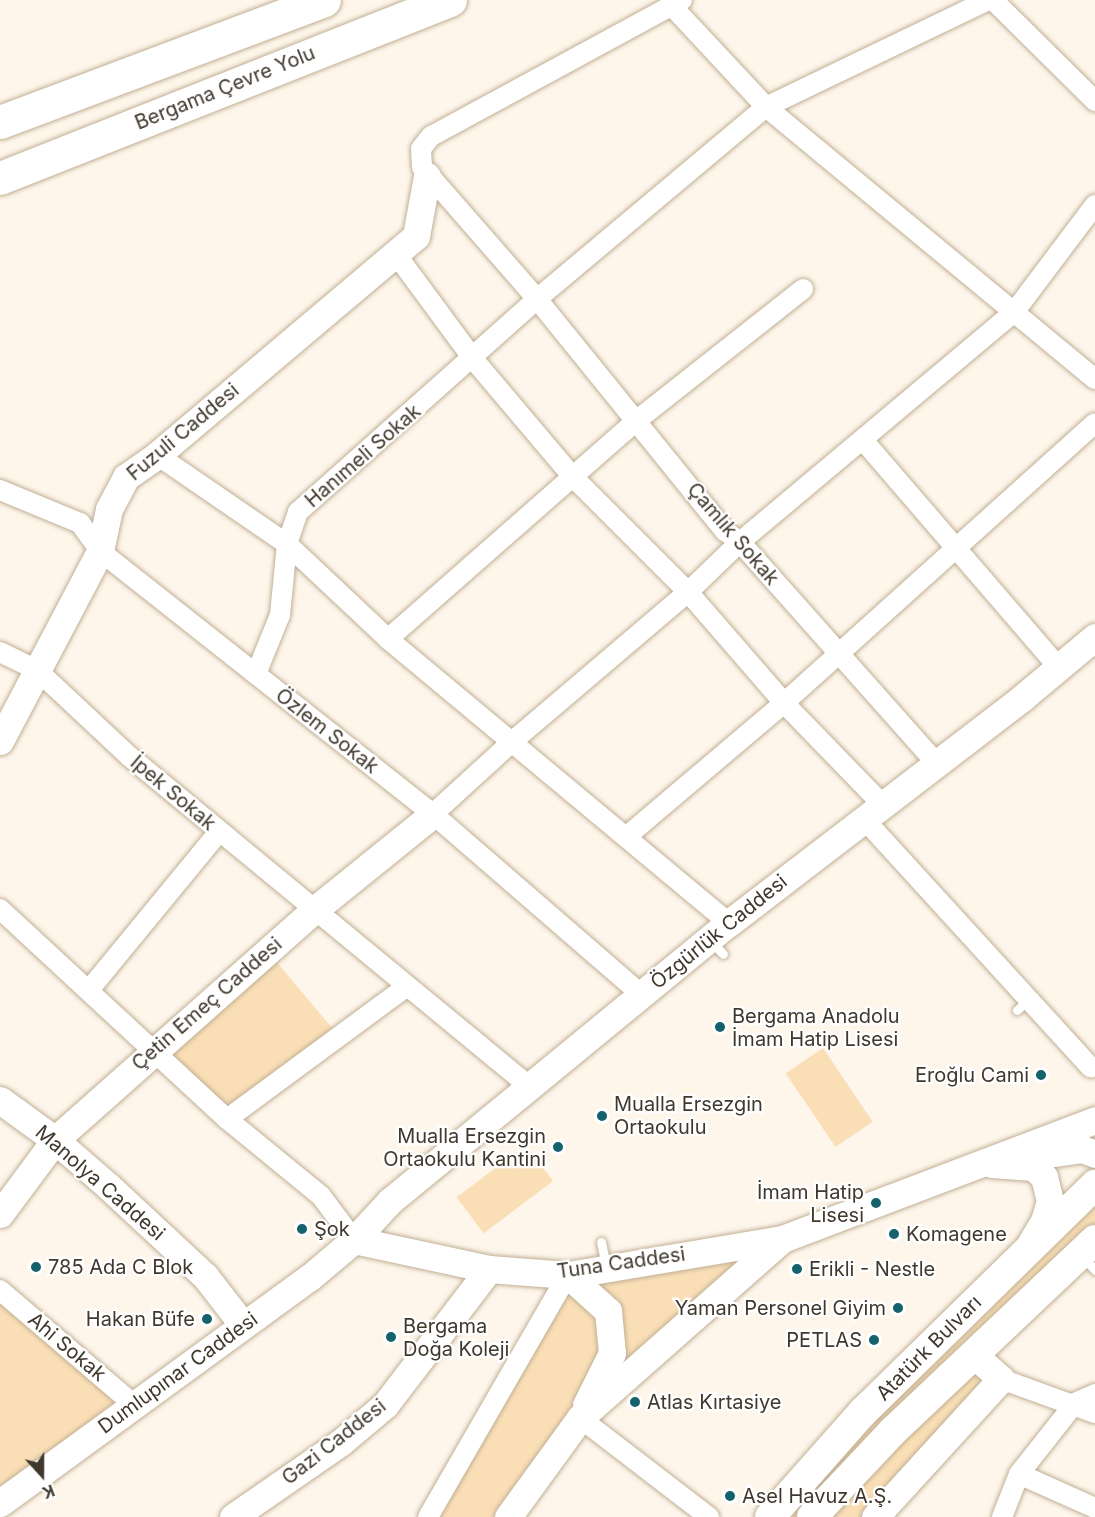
<!DOCTYPE html>
<html>
<head>
<meta charset="utf-8">
<style>
  body { margin:0 }
  #map { position:relative; width:1095px; height:1517px; overflow:hidden; background:#fef6eb; font-family:Inter,sans-serif }
  div>[style] { position:absolute }
  [style*='--x'] { left:calc(var(--x)*1px); top:calc(var(--y)*1px); width:calc(var(--w)*1px); rotate:calc(var(--a)*1deg) }
  .green>* { inset:0; background:#fadfb6; transform-origin:0 0 }
  .roads { filter:drop-shadow(0 0 2px #c1af94) drop-shadow(0 0 2px #c1af94) }
  .lane>* { height:9px; margin:-4.5px; padding:0 4.5px; transform-origin:4.5px; border-radius:4.5px; background:#fff }
  .street>* { height:20px; margin:-10px; padding:0 10px; transform-origin:10px; border-radius:10px; background:#fff }
  .secondary>* { height:27px; margin:-13.5px; padding:0 13.5px; transform-origin:13.5px; border-radius:13.5px; background:#fff }
  .primary>* { height:30px; margin:-15px; padding:0 15px; transform-origin:15px; border-radius:15px; background:#fff }
  .highway>* { height:33px; margin:-16.5px; padding:0 16.5px; transform-origin:16.5px; border-radius:16.5px; background:#fff }
  .dots>* { width:16px; height:16px; translate:-50% -50%; box-sizing:border-box; border:3px solid #fff; border-radius:50% }
  span { translate:-50% -50%; white-space:nowrap; text-align:center; line-height:1.15; -webkit-text-stroke:4.5px #fff; paint-order:stroke }
  .street-label { font-size:20px; color:#3f382d }
  .poi-label { font-size:20px; color:#3f382d }
  .left { translate:0 -50%; text-align:left }
  .right { translate:-100% -50%; text-align:right }
  .north { position:absolute; left:12px; top:1445px; width:60px; height:60px; -webkit-text-stroke:4px #fff; paint-order:stroke; rotate:159deg; font-size:16px; font-weight:700; line-height:24px; text-align:center; color:#3f382d }
  .north::after { content:''; display:block; margin:auto; width:21px; height:27px; background:#3f382d; clip-path:polygon(50% 0,100% 100%,50% 72%,0 100%) }
</style>
</head>
<body>
<div id="map">
  <div class="green">
    <i style="clip-path:polygon(268px 952px,339px 1036px,227px 1119px,154px 1049px)"></i>
    <i style="left:823px;top:1048px;width:89px;height:45px;rotate:56deg"></i>
    <i style="left:526px;top:1145px;width:45px;height:87px;rotate:53deg"></i>
    <i style="clip-path:polygon(1095px 1200px,1095px 1226px,904px 1403px,797px 1517px,783px 1517px,873px 1421px)"></i>
    <i style="clip-path:polygon(782px 1239px,580px 1418px,508px 1517px,428px 1517px,568px 1275px)"></i>
    <i style="clip-path:polygon(0 1290px,134px 1405px,0 1503px)"></i>
    <i style="clip-path:polygon(974px 1355px,1001px 1379px,875px 1517px,812px 1517px)"></i>
  </div>
  <div class="roads">
    <div class="lane">
      <i style="--x:710;--y:940;--w:19;--a:47"></i>
      <i style="--x:1017;--y:1010;--w:15;--a:-42"></i>
      <i style="--x:601;--y:1242;--w:25;--a:78"></i>
      <i style="--x:1083;--y:1257;--w:18;--a:47"></i>
    </div>
    <div class="street">
      <i style="--x:682;--y:0;--w:285;--a:151.5"></i>
      <i style="--x:431;--y:136;--w:16;--a:128"></i>
      <i style="--x:421;--y:149;--w:18;--a:87"></i>
      <i style="--x:422;--y:167;--w:175;--a:48.9"></i>
      <i style="--x:537;--y:299;--w:299;--a:51"></i>
      <i style="--x:725;--y:531;--w:19;--a:36"></i>
      <i style="--x:740;--y:542;--w:295;--a:48.4"></i>
      <i style="--x:993;--y:0;--w:144;--a:44.7"></i>
      <i style="--x:671;--y:5;--w:139;--a:47"></i>
      <i style="--x:766;--y:107;--w:427;--a:39.6"></i>
      <i style="--x:398;--y:252;--w:9;--a:72"></i>
      <i style="--x:401;--y:261;--w:123;--a:53.6"></i>
      <i style="--x:474;--y:360;--w:153;--a:49.8"></i>
      <i style="--x:573;--y:477;--w:163;--a:45"></i>
      <i style="--x:688;--y:592;--w:147;--a:49.1"></i>
      <i style="--x:784;--y:703;--w:141;--a:45.9"></i>
      <i style="--x:863;--y:440;--w:301;--a:49.3"></i>
      <i style="--x:157;--y:455;--w:158;--a:34.4"></i>
      <i style="--x:287;--y:544;--w:139;--a:43.2"></i>
      <i style="--x:388;--y:639;--w:444;--a:39.8"></i>
      <i style="--x:0;--y:490;--w:87;--a:22.4"></i>
      <i style="--x:80;--y:523;--w:34;--a:54"></i>
      <i style="--x:100;--y:551;--w:424;--a:38.3"></i>
      <i style="--x:433;--y:814;--w:276;--a:40.9"></i>
      <i style="--x:388;--y:639;--w:330;--a:-41.3"></i>
      <i style="--x:636;--y:421;--w:213;--a:-38.3"></i>
      <i style="--x:0;--y:652;--w:41;--a:25.9"></i>
      <i style="--x:37;--y:670;--w:127;--a:43.1"></i>
      <i style="--x:130;--y:757;--w:519;--a:39.52"></i>
      <i style="--x:256;--y:674;--w:64;--a:-67.9"></i>
      <i style="--x:280;--y:615;--w:71;--a:-84.4"></i>
      <i style="--x:287;--y:544;--w:34;--a:-71"></i>
      <i style="--x:298;--y:512;--w:320;--a:-41.7"></i>
      <i style="--x:537;--y:299;--w:299;--a:-40"></i>
      <i style="--x:766;--y:107;--w:246;--a:-25.7"></i>
      <i style="--x:433;--y:814;--w:108;--a:-42.4"></i>
      <i style="--x:513;--y:741;--w:230;--a:-40.4"></i>
      <i style="--x:688;--y:592;--w:72;--a:-43.9"></i>
      <i style="--x:740;--y:542;--w:359;--a:-40"></i>
      <i style="--x:1015;--y:311;--w:133;--a:-53"></i>
      <i style="--x:863;--y:818;--w:338;--a:47.6"></i>
      <i style="--x:626;--y:837;--w:207;--a:-40.3"></i>
      <i style="--x:784;--y:703;--w:418;--a:-42"></i>
      <i style="--x:0;--y:909;--w:309;--a:42.8"></i>
      <i style="--x:227;--y:1119;--w:122;--a:39.3"></i>
      <i style="--x:321;--y:1196;--w:55;--a:53.1"></i>
      <i style="--x:89;--y:990;--w:205;--a:-50.6"></i>
      <i style="--x:227;--y:1119;--w:222;--a:-36.4"></i>
      <i style="--x:0;--y:1290;--w:177;--a:40.6"></i>
      <i style="--x:1001;--y:1379;--w:100;--a:19.9"></i>
      <i style="--x:580;--y:1418;--w:163;--a:37.5"></i>
      <i style="--x:1019;--y:1474;--w:83;--a:24.1"></i>
      <i style="--x:428;--y:1517;--w:280;--a:-60"></i>
      <i style="--x:1002;--y:1517;--w:46;--a:-68.4"></i>
      <i style="--x:1019;--y:1474;--w:90;--a:-51.7"></i>
      <i style="--x:1075;--y:1403;--w:22;--a:-24"></i>
    </div>
    <div class="secondary">
      <i style="--x:0;--y:741;--w:215;--a:-62.2"></i>
      <i style="--x:100;--y:551;--w:43;--a:-77.9"></i>
      <i style="--x:109;--y:509;--w:36;--a:-62"></i>
      <i style="--x:126;--y:477;--w:38;--a:-35"></i>
      <i style="--x:157;--y:455;--w:339;--a:-40.2"></i>
      <i style="--x:416;--y:236;--w:61;--a:-79.6"></i>
      <i style="--x:0;--y:1100;--w:68;--a:36"></i>
      <i style="--x:55;--y:1140;--w:70;--a:41"></i>
      <i style="--x:108;--y:1186;--w:132;--a:42.9"></i>
      <i style="--x:205;--y:1276;--w:62;--a:52.2"></i>
      <i style="--x:1034;--y:1156;--w:49;--a:-8.3"></i>
      <i style="--x:1082;--y:1149;--w:14;--a:21"></i>
      <i style="--x:992;--y:1164;--w:41;--a:4.2"></i>
      <i style="--x:1033;--y:1167;--w:15;--a:42"></i>
      <i style="--x:1044;--y:1177;--w:25;--a:76"></i>
      <i style="--x:1050;--y:1201;--w:21;--a:107"></i>
      <i style="--x:1044;--y:1221;--w:26;--a:121"></i>
      <i style="--x:0;--y:1214;--w:92;--a:-53.4"></i>
      <i style="--x:55;--y:1140;--w:345;--a:-41.6"></i>
      <i style="--x:313;--y:911;--w:154;--a:-38.9"></i>
      <i style="--x:354;--y:1240;--w:138;--a:12.1"></i>
      <i style="--x:489;--y:1269;--w:79;--a:4.3"></i>
      <i style="--x:568;--y:1275;--w:217;--a:-9.5"></i>
      <i style="--x:782;--y:1239;--w:335;--a:-20.8"></i>
      <i style="--x:568;--y:1275;--w:54;--a:42"></i>
      <i style="--x:608;--y:1311;--w:42;--a:84.6"></i>
      <i style="--x:612;--y:1353;--w:58;--a:116.6"></i>
      <i style="--x:0;--y:1503;--w:382;--a:-36.1"></i>
      <i style="--x:309;--y:1278;--w:59;--a:-40.2"></i>
      <i style="--x:354;--y:1240;--w:53;--a:-47.3"></i>
      <i style="--x:390;--y:1201;--w:438;--a:-39.4"></i>
      <i style="--x:729;--y:923;--w:369;--a:-37.5"></i>
      <i style="--x:1022;--y:698;--w:95;--a:-39.9"></i>
      <i style="--x:233;--y:1517;--w:130;--a:-34.7"></i>
      <i style="--x:340;--y:1443;--w:59;--a:-40.2"></i>
      <i style="--x:385;--y:1405;--w:171;--a:-52.6"></i>
      <i style="--x:508;--y:1517;--w:122;--a:-54"></i>
      <i style="--x:580;--y:1418;--w:270;--a:-41.5"></i>
      <i style="--x:875;--y:1517;--w:187;--a:-47.6"></i>
      <i style="--x:1001;--y:1379;--w:36;--a:-138"></i>
    </div>
    <div class="primary">
      <i style="--x:770;--y:1517;--w:140;--a:-48.5"></i>
      <i style="--x:863;--y:1412;--w:325;--a:-44.4"></i>
      <i style="--x:812;--y:1517;--w:118;--a:-46.7"></i>
      <i style="--x:893;--y:1431;--w:278;--a:-43.4"></i>
    </div>
    <div class="highway">
      <i style="--x:0;--y:122;--w:346;--a:-20.6"></i>
      <i style="--x:0;--y:178;--w:484;--a:-21.6"></i>
    </div>
  </div>
  <div class="dots">
    <i style="left:720px;top:1027px;background:#15626c"></i>
    <i style="left:1041px;top:1075px;background:#15626c"></i>
    <i style="left:602px;top:1116px;background:#15626c"></i>
    <i style="left:558px;top:1147px;background:#15626c"></i>
    <i style="left:876px;top:1203px;background:#15626c"></i>
    <i style="left:302px;top:1229px;background:#15626c"></i>
    <i style="left:894px;top:1234px;background:#15626c"></i>
    <i style="left:36px;top:1267px;background:#15626c"></i>
    <i style="left:797px;top:1269px;background:#15626c"></i>
    <i style="left:898px;top:1308px;background:#15626c"></i>
    <i style="left:207px;top:1319px;background:#15626c"></i>
    <i style="left:391px;top:1337px;background:#15626c"></i>
    <i style="left:874px;top:1340px;background:#15626c"></i>
    <i style="left:635px;top:1402px;background:#15626c"></i>
    <i style="left:730px;top:1496px;background:#15626c"></i>
  </div>
  <div class="street-label">
    <span style="left:225px;top:88px;rotate:-22deg">Bergama Çevre Yolu</span>
    <span style="left:183px;top:432px;rotate:-40deg">Fuzuli Caddesi</span>
    <span style="left:363px;top:456px;rotate:-41deg">Hanımeli Sokak</span>
    <span style="left:733px;top:534px;rotate:49deg">Çamlık Sokak</span>
    <span style="left:327px;top:731px;rotate:38deg">Özlem Sokak</span>
    <span style="left:173px;top:793px;rotate:40deg">İpek Sokak</span>
    <span style="left:719px;top:932px;rotate:-39deg">Özgürlük Caddesi</span>
    <span style="left:207px;top:1004px;rotate:-41deg">Çetin Emeç Caddesi</span>
    <span style="left:100px;top:1183px;rotate:41deg">Manolya Caddesi</span>
    <span style="left:621px;top:1263px;rotate:-8deg">Tuna Caddesi</span>
    <span style="left:67px;top:1347px;rotate:40deg">Ahi Sokak</span>
    <span style="left:929px;top:1348px;rotate:-45deg">Atatürk Bulvarı</span>
    <span style="left:178px;top:1373px;rotate:-36deg">Dumlupınar Caddesi</span>
    <span style="left:334px;top:1442px;rotate:-38deg">Gazi Caddesi</span>
  </div>
  <div class="poi-label">
    <span class="left" style="left:732px;top:1028px">Bergama Anadolu<br>İmam Hatip Lisesi</span>
    <span class="right" style="left:1029px;top:1075px">Eroğlu Cami</span>
    <span class="left" style="left:614px;top:1116px">Mualla Ersezgin<br>Ortaokulu</span>
    <span class="right" style="left:546px;top:1148px">Mualla Ersezgin<br>Ortaokulu Kantini</span>
    <span class="right" style="left:864px;top:1204px">İmam Hatip<br>Lisesi</span>
    <span class="left" style="left:314px;top:1229px">Şok</span>
    <span class="left" style="left:906px;top:1234px">Komagene</span>
    <span class="left" style="left:48px;top:1267px">785 Ada C Blok</span>
    <span class="left" style="left:809px;top:1269px">Erikli - Nestle</span>
    <span class="right" style="left:886px;top:1308px">Yaman Personel Giyim</span>
    <span class="right" style="left:195px;top:1319px">Hakan Büfe</span>
    <span class="left" style="left:403px;top:1338px">Bergama<br>Doğa Koleji</span>
    <span class="right" style="left:862px;top:1340px">PETLAS</span>
    <span class="left" style="left:647px;top:1402px">Atlas Kırtasiye</span>
    <span class="left" style="left:742px;top:1496px">Asel Havuz A.Ş.</span>
  </div>
  <div class="north">K</div>
</div>
</body>
</html>
